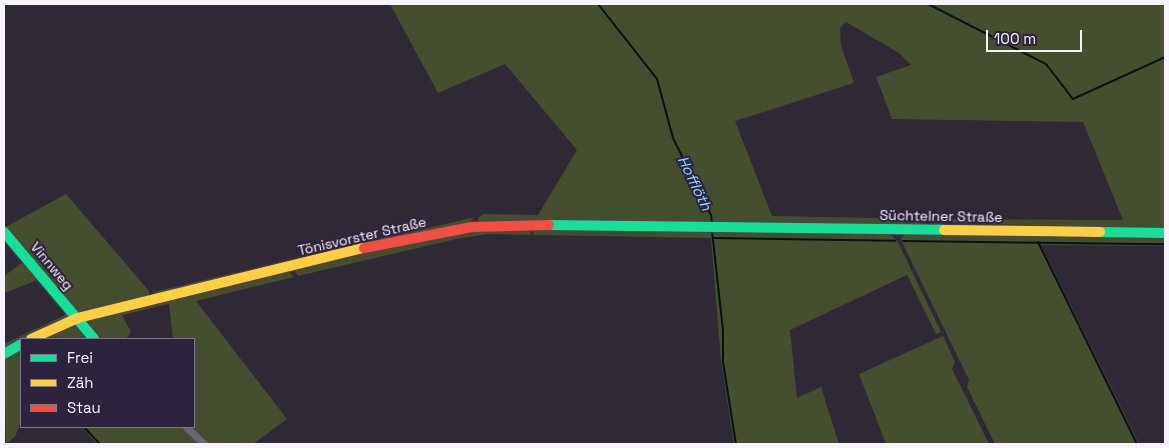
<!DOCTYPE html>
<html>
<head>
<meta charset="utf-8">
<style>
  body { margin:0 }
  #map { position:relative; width:1169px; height:448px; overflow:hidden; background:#2f2936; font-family:"Space Grotesk",sans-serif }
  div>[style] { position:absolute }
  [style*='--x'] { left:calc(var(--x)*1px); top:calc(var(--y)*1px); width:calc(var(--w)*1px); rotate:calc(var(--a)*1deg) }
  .green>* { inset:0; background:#454e2e }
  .stream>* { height:2px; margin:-1px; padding:0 1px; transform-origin:1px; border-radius:1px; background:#051319 }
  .roads { filter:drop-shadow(0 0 1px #4c4752) drop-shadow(0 0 1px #4c4752) }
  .street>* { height:7px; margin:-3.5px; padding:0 3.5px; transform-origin:3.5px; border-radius:3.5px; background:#6a6470 }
  .fast>* { height:10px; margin:-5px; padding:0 5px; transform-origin:5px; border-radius:5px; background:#16e098 }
  .slow>* { height:10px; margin:-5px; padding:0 5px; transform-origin:5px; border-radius:5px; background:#ffcf43 }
  .jam>* { height:10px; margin:-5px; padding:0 5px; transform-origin:5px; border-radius:5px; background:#f24e42 }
  span { translate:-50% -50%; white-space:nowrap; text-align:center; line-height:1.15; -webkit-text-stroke:4px #2e233c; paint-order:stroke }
  .street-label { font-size:14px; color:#f7f3fd }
  .water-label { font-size:15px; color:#83dffe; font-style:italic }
  .frame { position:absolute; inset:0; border:5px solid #f7f3fd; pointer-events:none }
  .legend { position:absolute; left:20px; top:338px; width:175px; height:90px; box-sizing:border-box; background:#2e233c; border:1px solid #7e7689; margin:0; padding:6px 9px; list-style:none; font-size:15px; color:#f7f3fd }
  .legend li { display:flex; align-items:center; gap:10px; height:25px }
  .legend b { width:25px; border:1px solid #7e7689 }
  .scale { position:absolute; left:986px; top:30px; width:96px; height:22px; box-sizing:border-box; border:2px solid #f7f3fd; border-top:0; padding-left:6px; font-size:15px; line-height:18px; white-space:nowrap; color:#f7f3fd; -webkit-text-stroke:4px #2e233c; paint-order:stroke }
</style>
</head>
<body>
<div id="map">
  <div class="green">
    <i style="clip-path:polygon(390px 4px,1165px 4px,1165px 229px,933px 222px,932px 219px,1123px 220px,1083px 122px,892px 119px,876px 77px,911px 65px,899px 53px,846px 22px,840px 28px,841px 46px,854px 83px,735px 121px,772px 216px,926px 219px,922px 225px,886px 234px,891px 235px,898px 242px,941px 332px,936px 334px,907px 275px,790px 330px,797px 398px,821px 387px,839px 444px,734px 444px,721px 361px,711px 238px,534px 235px,531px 227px,710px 223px,478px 222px,478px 218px,483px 214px,538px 215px,577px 150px,505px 64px,438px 93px)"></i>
    <i style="clip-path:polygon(66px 194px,149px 291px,149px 297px,77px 314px,4px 228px)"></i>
    <i style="clip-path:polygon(475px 217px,467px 224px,158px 295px,154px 292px)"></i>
    <i style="clip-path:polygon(528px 227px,531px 235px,488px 234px,456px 239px,298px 276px,295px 272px,296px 269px,450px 232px)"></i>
    <i style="clip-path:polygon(906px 234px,1165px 236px,1165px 246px,1041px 245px,1139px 444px,995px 444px,967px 387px,969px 380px,902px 242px,901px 238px)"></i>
    <i style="clip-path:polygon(26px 260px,40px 279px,4px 293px,4px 276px)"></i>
    <i style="clip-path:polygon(288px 271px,294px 277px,196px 301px,287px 419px,253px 444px,208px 444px,189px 427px,194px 427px,194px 339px,173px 339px,169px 304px,122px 315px,131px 332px,126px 339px,98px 339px,86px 322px,89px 318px)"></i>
    <i style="clip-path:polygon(70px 313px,70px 317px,4px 349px,4px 341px,6px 343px)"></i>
    <i style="clip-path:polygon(70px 324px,77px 325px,90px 339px,34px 339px)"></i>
    <i style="clip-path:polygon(943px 336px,955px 362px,952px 369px,989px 444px,886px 444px,859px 374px)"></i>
    <i style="clip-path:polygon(21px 347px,21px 421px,15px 437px,6px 444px,4px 357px)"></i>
    <i style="clip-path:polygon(82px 427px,181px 427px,200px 444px,97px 444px)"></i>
  </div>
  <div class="stream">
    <i style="--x:598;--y:4;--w:95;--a:51.8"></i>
    <i style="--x:657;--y:79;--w:61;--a:74.8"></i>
    <i style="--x:673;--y:138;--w:86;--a:63.7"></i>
    <i style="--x:711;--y:215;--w:9;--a:84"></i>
    <i style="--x:928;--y:4;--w:132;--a:27"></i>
    <i style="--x:1046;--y:64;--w:44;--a:52.4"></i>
    <i style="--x:1073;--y:99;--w:101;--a:-24.5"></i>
    <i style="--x:712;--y:231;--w:100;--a:83.7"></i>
    <i style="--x:723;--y:330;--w:32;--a:90"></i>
    <i style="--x:723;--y:362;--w:83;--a:81"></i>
    <i style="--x:713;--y:238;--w:182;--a:0.9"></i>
    <i style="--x:903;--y:241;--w:262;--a:0.7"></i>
    <i style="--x:1038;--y:242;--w:225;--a:63.9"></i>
    <i style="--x:84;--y:427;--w:23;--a:47"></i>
  </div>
  <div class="roads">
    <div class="street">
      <i style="--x:186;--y:427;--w:25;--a:43"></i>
    </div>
    <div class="fast">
      <i style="--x:549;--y:225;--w:395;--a:0.7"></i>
      <i style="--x:4;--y:232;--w:140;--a:49.9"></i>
      <i style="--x:1100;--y:232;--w:65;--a:0.9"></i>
      <i style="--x:4;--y:354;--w:20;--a:-30"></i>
    </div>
    <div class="slow">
      <i style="--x:944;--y:230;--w:156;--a:0.7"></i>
      <i style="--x:31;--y:339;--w:51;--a:-24.1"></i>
      <i style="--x:78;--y:318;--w:294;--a:-13.8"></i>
    </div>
    <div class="jam">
      <i style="--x:364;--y:248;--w:110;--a:-11"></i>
      <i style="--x:472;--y:227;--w:77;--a:-1.5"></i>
    </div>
  </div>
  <div class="street-label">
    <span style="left:941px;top:216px;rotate:1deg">Süchtelner Straße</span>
    <span style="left:362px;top:236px;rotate:-13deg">Tönisvorster Straße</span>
    <span style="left:52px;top:266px;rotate:50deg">Vinnweg</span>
  </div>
  <div class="water-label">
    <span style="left:695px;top:183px;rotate:64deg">Hofflöth</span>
  </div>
  <div class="frame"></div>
  <ul class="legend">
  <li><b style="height:6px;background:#16e098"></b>Frei</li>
  <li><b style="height:6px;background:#ffcf43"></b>Zäh</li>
  <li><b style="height:6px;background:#f24e42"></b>Stau</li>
  </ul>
  <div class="scale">100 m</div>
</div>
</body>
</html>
